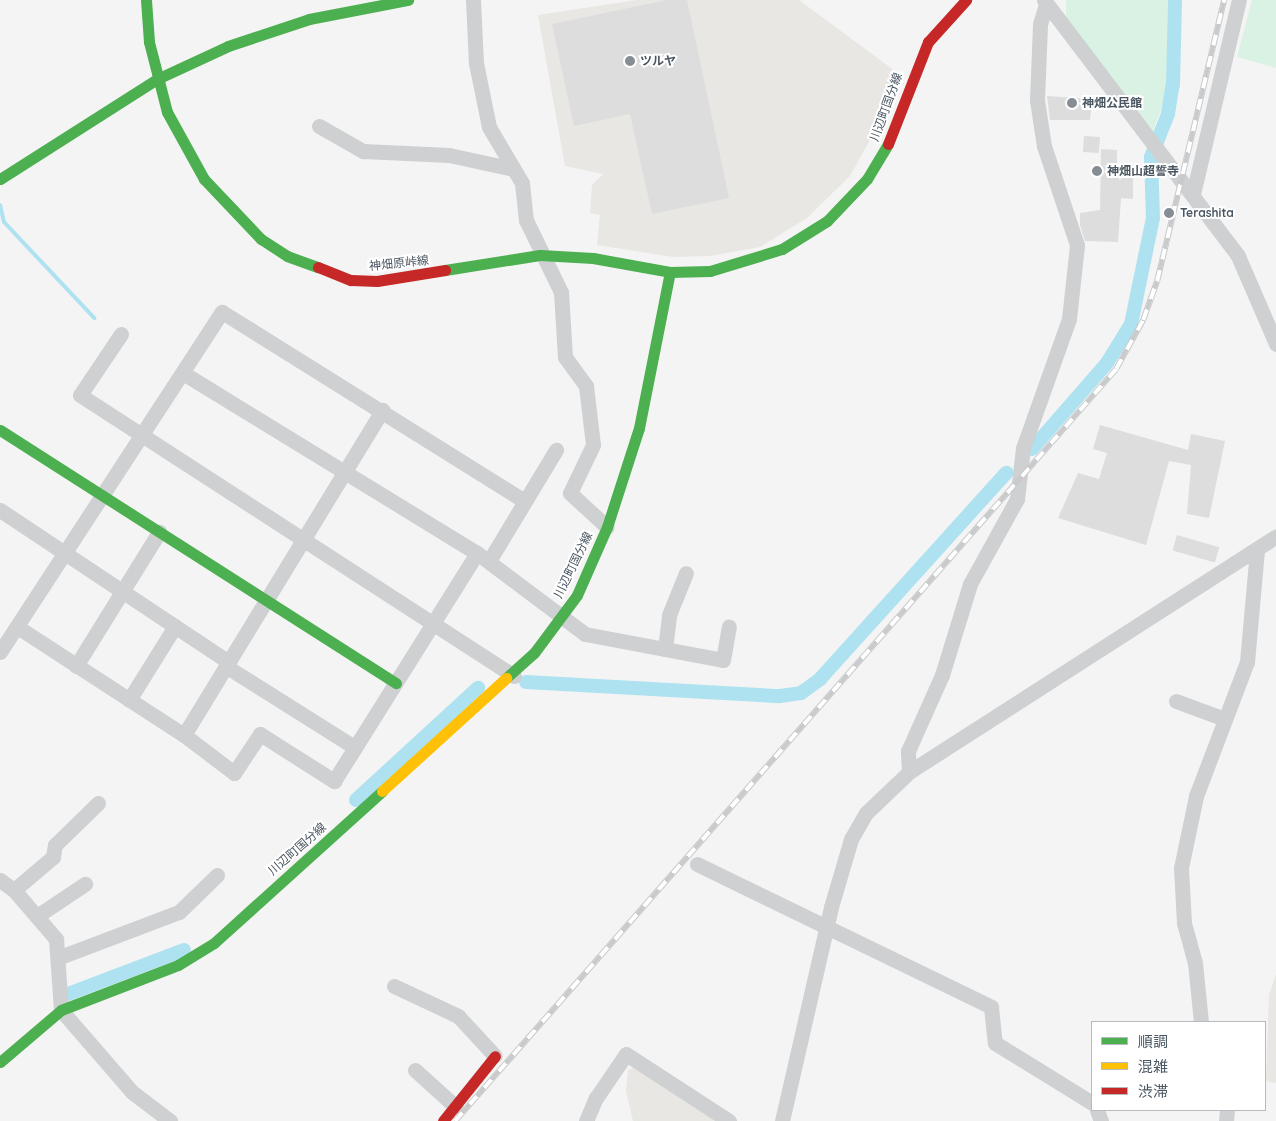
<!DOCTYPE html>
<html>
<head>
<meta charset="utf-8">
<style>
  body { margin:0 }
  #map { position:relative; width:1276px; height:1121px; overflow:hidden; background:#f4f4f4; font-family:Quicksand,"Noto Sans JP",sans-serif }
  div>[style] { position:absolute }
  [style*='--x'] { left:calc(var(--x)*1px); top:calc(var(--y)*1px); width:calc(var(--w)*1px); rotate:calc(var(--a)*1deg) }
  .commercial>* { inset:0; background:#e8e7e3 }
  .green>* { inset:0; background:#d9f2e3 }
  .stream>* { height:4px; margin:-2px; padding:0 2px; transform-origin:2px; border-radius:2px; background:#aee2f0 }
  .canal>* { height:14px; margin:-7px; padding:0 7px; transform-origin:7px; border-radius:7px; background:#aee2f0 }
  .building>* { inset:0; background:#ddddde; transform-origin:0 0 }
  .street>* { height:15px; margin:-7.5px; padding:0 7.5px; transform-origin:7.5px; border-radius:7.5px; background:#ced0d2 }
  .fast>* { height:11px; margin:-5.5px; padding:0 5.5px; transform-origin:5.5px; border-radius:5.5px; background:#4caf50 }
  .slow>* { height:11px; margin:-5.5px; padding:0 5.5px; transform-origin:5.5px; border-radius:5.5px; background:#ffc107 }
  .jam>* { height:11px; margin:-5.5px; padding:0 5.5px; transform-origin:5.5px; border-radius:5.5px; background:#c62828 }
  .rail>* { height:5.5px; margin-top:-2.75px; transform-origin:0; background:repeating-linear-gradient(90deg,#fff 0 11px,#c9cacc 0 22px); box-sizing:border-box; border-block:1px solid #c9cacc }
  .dots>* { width:14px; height:14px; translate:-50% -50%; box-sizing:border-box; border:2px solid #fff; border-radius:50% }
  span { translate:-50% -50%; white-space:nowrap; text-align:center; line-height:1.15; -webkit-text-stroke:4px #fff; paint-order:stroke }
  .poi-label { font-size:12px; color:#4a5661; font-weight:700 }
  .left { translate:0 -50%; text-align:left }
  .street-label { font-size:12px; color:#4a5661 }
  .legend { position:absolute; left:1091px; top:1021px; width:175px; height:90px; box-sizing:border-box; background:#fff; border:1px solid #b7bbc0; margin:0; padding:6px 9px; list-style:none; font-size:15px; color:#4a5661 }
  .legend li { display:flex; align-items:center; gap:10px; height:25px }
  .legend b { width:25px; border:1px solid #b7bbc0 }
</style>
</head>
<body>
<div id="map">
  <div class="commercial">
    <i style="clip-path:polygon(637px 0,799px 0,895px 71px,881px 120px,850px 176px,807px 218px,760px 247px,710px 256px,673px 257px,597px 245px,600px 215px,590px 213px,592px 185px,603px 174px,565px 166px,538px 15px)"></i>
    <i style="clip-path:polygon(1276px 974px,1276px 1083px,1266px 1081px,1269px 995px)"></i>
    <i style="clip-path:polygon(635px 1067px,719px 1121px,633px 1121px,626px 1091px,628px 1070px)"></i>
  </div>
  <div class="green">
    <i style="clip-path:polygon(1066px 0,1169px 0,1166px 96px,1153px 131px,1066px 20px)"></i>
    <i style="clip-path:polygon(1252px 0,1276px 0,1276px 68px,1237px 57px)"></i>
  </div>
  <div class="stream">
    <i style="--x:0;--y:205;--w:17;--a:77"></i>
    <i style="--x:4;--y:222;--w:132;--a:46.8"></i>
  </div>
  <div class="canal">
    <i style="--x:1032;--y:449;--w:114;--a:-48.9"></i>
    <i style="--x:1107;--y:363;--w:46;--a:-58.4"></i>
    <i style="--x:1131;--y:324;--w:108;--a:-78.3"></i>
    <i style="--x:1153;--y:218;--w:61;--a:-91.9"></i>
    <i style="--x:1151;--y:157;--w:46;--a:-68.4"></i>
    <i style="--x:1168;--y:114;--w:30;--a:-81"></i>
    <i style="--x:1173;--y:84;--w:84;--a:-88.6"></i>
    <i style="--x:526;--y:682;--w:254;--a:3.2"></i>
    <i style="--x:780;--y:696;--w:21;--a:-8"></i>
    <i style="--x:801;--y:693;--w:24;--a:-36"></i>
    <i style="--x:820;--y:679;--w:278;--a:-47.9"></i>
    <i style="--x:356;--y:800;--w:166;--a:-42.6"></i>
    <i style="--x:68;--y:994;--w:124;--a:-20.8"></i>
  </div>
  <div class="building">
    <i style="clip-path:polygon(667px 0,687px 0,729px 198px,652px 214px,630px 114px,574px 126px,552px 24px)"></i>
    <i style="clip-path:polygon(1047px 96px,1092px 99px,1090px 120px,1050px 120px)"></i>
    <i style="left:1084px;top:136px;width:16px;height:16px;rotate:4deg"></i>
    <i style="clip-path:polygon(1101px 149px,1117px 150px,1117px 166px,1133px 166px,1133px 199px,1121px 198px,1118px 242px,1085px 241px,1080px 225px,1080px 213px,1100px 210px)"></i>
    <i style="clip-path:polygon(1100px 425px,1188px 450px,1191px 434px,1225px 441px,1209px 518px,1187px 514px,1191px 465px,1169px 461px,1146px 545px,1058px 518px,1078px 473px,1099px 479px,1107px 453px,1093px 449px)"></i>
    <i style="left:1177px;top:535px;width:44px;height:16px;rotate:16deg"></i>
  </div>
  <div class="street">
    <i style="--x:473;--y:0;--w:63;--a:87.3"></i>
    <i style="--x:476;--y:63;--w:65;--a:78.5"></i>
    <i style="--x:489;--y:127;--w:65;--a:59.5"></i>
    <i style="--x:522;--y:183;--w:37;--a:84"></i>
    <i style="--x:526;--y:220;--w:80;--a:64.1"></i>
    <i style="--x:561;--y:292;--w:65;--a:86.5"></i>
    <i style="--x:565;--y:357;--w:36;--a:54"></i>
    <i style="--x:586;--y:386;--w:59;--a:83.2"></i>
    <i style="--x:593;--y:445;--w:53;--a:115.6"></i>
    <i style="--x:570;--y:493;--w:50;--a:42.6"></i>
    <i style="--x:1044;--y:0;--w:321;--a:52.8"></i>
    <i style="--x:1238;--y:256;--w:96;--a:66.6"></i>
    <i style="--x:319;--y:126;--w:51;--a:29.6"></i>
    <i style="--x:363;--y:151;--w:86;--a:2.7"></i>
    <i style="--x:449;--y:155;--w:66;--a:12.2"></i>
    <i style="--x:1193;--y:194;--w:199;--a:-76.7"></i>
    <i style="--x:121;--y:334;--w:73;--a:123.9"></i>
    <i style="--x:80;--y:395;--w:517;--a:32.92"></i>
    <i style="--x:183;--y:373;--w:345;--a:31.5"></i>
    <i style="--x:477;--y:553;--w:135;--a:36.9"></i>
    <i style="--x:585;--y:634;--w:140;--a:10.7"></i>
    <i style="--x:723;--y:660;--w:34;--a:-80"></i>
    <i style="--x:0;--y:510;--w:275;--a:33.6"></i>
    <i style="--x:489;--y:561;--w:130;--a:-58.9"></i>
    <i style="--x:19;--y:628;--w:197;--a:33"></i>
    <i style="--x:184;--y:735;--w:63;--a:37.2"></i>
    <i style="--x:234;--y:773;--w:47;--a:-56.3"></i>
    <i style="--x:260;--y:734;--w:88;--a:32.4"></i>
    <i style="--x:334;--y:781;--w:269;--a:-57.9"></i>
    <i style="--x:665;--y:649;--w:34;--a:-83"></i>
    <i style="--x:669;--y:615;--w:45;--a:-68"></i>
    <i style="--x:0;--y:652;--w:406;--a:-56.9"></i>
    <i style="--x:222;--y:312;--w:357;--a:32"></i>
    <i style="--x:76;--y:666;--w:158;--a:-58.2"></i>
    <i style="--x:227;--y:667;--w:150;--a:32.2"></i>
    <i style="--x:129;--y:700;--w:87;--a:-58.1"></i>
    <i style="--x:1176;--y:701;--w:52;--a:20.2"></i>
    <i style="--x:184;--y:735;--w:381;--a:-58.6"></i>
    <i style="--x:909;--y:772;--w:21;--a:-93"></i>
    <i style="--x:908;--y:751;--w:83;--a:-65.9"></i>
    <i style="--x:942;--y:675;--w:95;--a:-72.9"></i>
    <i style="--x:970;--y:584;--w:97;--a:-61.1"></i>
    <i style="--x:1017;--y:499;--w:51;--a:-83.3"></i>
    <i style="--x:1023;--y:448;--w:137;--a:-70.4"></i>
    <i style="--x:1069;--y:319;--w:74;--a:-83.8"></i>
    <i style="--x:1077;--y:245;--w:104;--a:-108.4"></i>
    <i style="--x:1044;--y:146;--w:47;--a:-98.7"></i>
    <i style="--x:1037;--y:100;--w:76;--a:-87.7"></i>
    <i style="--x:1040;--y:24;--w:21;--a:-73"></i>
    <i style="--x:697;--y:864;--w:327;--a:25.9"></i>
    <i style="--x:991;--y:1007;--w:36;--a:84"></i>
    <i style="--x:995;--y:1043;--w:114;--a:31.7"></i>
    <i style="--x:0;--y:880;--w:17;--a:36"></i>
    <i style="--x:14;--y:890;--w:65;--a:49.4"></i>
    <i style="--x:56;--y:939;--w:71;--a:86"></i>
    <i style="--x:61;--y:1010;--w:108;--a:49.1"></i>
    <i style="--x:132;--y:1092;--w:48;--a:37.3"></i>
    <i style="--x:14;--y:890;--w:51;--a:-40.2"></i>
    <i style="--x:53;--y:857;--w:12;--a:-81"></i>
    <i style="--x:55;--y:845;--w:60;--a:-44.3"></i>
    <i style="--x:37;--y:916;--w:58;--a:-33.7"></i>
    <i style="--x:60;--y:957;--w:127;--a:-20.7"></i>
    <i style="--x:179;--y:912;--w:53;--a:-44.2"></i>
    <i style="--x:394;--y:986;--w:71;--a:25.1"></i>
    <i style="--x:458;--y:1016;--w:54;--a:47.2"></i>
    <i style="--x:1201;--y:1022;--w:59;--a:-95.8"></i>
    <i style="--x:1195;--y:963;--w:41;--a:-105.4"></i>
    <i style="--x:1184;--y:923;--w:55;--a:-93.1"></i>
    <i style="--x:1181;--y:868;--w:74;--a:-78.2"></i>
    <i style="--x:1196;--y:796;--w:143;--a:-69.2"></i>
    <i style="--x:1247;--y:662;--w:113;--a:-84.9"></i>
    <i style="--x:415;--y:1070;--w:55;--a:42.1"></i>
    <i style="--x:1097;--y:1110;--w:12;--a:70"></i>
    <i style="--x:586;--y:1121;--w:25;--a:-67"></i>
    <i style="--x:596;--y:1098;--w:53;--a:-55.7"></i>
    <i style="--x:626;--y:1054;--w:123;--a:33"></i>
    <i style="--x:782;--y:1121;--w:220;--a:-77.1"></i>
    <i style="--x:831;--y:907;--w:71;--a:-73.6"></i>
    <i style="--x:851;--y:839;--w:30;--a:-60"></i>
    <i style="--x:866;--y:813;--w:59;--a:-43.6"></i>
    <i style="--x:909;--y:772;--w:436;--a:-32.7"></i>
    <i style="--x:1226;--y:1121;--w:11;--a:-85"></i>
  </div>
  <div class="fast">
    <i style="--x:146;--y:0;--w:42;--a:85.9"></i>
    <i style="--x:149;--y:42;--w:72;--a:75.6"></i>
    <i style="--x:167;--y:112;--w:77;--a:61.1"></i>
    <i style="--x:204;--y:179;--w:83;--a:46.5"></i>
    <i style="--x:261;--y:239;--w:31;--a:33"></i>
    <i style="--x:287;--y:256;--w:33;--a:20"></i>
    <i style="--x:0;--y:179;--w:186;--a:-32.5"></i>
    <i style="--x:157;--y:79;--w:78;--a:-24.9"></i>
    <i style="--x:228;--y:46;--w:85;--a:-18.4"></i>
    <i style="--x:309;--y:19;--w:101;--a:-10.9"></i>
    <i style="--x:445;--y:270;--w:96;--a:-9"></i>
    <i style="--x:540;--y:255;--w:53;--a:3.2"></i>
    <i style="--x:593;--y:258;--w:78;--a:10.3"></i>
    <i style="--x:670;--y:272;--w:40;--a:-1.4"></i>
    <i style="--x:710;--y:271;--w:75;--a:-17"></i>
    <i style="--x:782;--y:249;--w:53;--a:-31.9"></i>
    <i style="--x:827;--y:221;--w:58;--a:-46.4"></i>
    <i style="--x:867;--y:179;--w:41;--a:-59"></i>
    <i style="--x:0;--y:430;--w:470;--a:32.6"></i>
    <i style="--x:506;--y:678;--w:38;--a:-42"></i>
    <i style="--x:534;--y:653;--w:72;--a:-53.4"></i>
    <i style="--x:577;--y:595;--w:74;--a:-66.2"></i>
    <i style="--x:607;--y:527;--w:104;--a:-72.1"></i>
    <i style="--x:639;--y:428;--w:159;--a:-78.8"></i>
    <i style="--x:0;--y:1062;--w:80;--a:-40.4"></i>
    <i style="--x:61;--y:1010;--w:125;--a:-21"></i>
    <i style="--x:178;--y:965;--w:42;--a:-31.4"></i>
    <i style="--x:214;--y:943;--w:227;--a:-42.1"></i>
  </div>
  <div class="slow">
    <i style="--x:382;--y:791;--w:168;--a:-42.3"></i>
  </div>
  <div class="jam">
    <i style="--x:888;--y:144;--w:110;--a:-68.6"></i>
    <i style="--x:928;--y:42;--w:57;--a:-47.9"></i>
    <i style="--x:318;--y:267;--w:35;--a:22"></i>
    <i style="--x:351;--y:280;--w:26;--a:2"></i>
    <i style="--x:377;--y:281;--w:69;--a:-9.2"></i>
    <i style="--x:443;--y:1121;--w:83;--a:-51.3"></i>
  </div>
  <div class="rail">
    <i style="--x:455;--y:1121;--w:1001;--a:-48.68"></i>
    <i style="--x:1116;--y:369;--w:56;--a:-61.1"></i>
    <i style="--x:1143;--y:320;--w:41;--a:-70.3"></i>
    <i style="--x:1157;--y:281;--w:289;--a:-76.6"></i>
  </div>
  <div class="dots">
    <i style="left:630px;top:61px;background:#868d94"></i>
    <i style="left:1072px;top:103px;background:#868d94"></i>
    <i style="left:1097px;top:171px;background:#868d94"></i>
    <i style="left:1169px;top:213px;background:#868d94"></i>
  </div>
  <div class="poi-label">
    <span class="left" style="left:640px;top:61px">ツルヤ</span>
    <span class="left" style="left:1082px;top:103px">神畑公民館</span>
    <span class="left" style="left:1107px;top:171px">神畑山超誓寺</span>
    <span class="left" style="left:1180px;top:213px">Terashita</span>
  </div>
  <div class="street-label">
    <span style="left:886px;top:107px;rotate:-70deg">川辺町国分線</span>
    <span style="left:399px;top:263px;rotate:-6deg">神畑原峠線</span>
    <span style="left:573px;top:565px;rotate:-64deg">川辺町国分線</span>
    <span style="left:297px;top:849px;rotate:-41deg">川辺町国分線</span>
  </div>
  <ul class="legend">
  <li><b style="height:6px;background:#4caf50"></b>順調</li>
  <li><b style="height:6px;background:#ffc107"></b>混雑</li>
  <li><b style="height:6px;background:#c62828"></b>渋滞</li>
  </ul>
</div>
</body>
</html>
